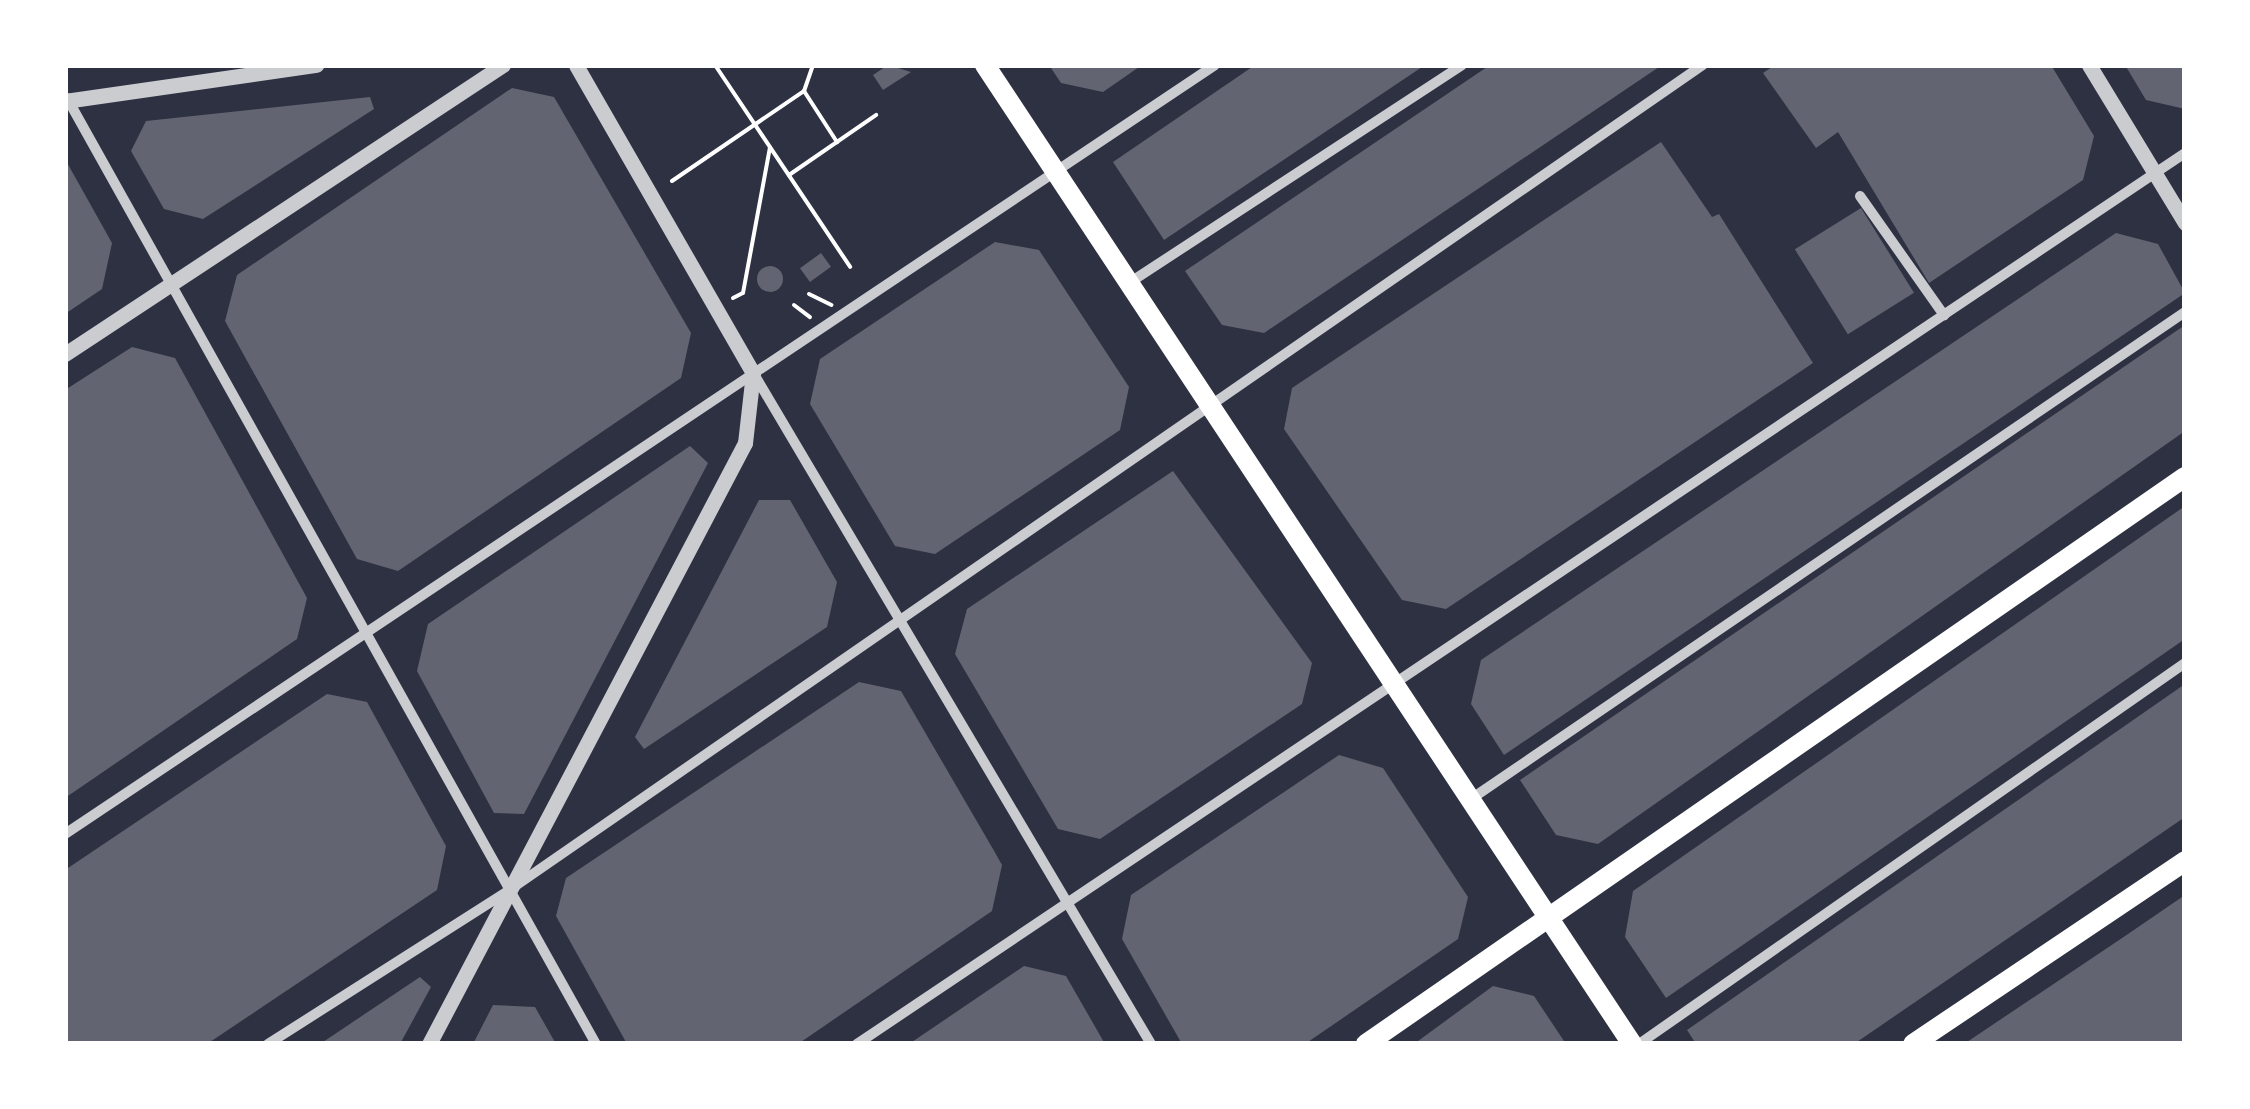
<!DOCTYPE html>
<html>
<head>
<meta charset="utf-8">
<style>
  body { margin:0 }
  #map { position:relative; width:2250px; height:1109px; overflow:hidden; background:#2d3142; font-family:"PT Sans Narrow",sans-serif }
  div>[style] { position:absolute }
  [style*='--x'] { left:calc(var(--x)*1px); top:calc(var(--y)*1px); width:calc(var(--w)*1px); rotate:calc(var(--a)*1deg) }
  .building>* { inset:0; background:#626471; transform-origin:0 0 }
  .round { border-radius:50% }
  .path>* { height:4px; margin:-2px; padding:0 2px; transform-origin:2px; border-radius:2px; background:#fff }
  .minor>* { height:10px; margin:-5px; padding:0 5px; transform-origin:5px; border-radius:5px; background:#caccd0 }
  .tertiary>* { height:15px; margin:-7.5px; padding:0 7.5px; transform-origin:7.5px; border-radius:7.5px; background:#caccd0 }
  .primary>* { height:20px; margin:-10px; padding:0 10px; transform-origin:10px; border-radius:10px; background:#fff }
  span { translate:-50% -50%; white-space:nowrap; text-align:center; line-height:1.15; -webkit-text-stroke:9px #fff; paint-order:stroke }
  .frame { position:absolute; inset:0; border:68px solid #fff; pointer-events:none }
</style>
</head>
<body>
<div id="map">
  <div class="building">
    <i style="clip-path:polygon(888px 65px,911px 72px,883px 90px,873px 75px)"></i>
    <i style="clip-path:polygon(1049px 65px,1142px 65px,1103px 92px,1061px 83px)"></i>
    <i style="clip-path:polygon(1255px 65px,1425px 65px,1164px 240px,1113px 162px)"></i>
    <i style="clip-path:polygon(1490px 65px,1662px 65px,1264px 333px,1222px 325px,1185px 271px)"></i>
    <i style="clip-path:polygon(1775px 65px,2051px 65px,2094px 136px,2083px 180px,1929px 283px,1838px 132px,1816px 148px,1763px 73px)"></i>
    <i style="clip-path:polygon(2125px 65px,2185px 65px,2185px 109px,2146px 100px)"></i>
    <i style="clip-path:polygon(512px 88px,554px 97px,691px 333px,681px 378px,398px 571px,357px 559px,225px 321px,237px 275px)"></i>
    <i style="clip-path:polygon(370px 97px,374px 109px,203px 219px,164px 209px,131px 151px,146px 121px)"></i>
    <i style="clip-path:polygon(1661px 142px,1712px 217px,1719px 214px,1813px 363px,1446px 609px,1402px 600px,1284px 429px,1292px 388px)"></i>
    <i style="clip-path:polygon(65px 159px,112px 243px,102px 289px,65px 314px)"></i>
    <i style="left:1861px;top:208px;width:100px;height:78px;rotate:58deg"></i>
    <i style="clip-path:polygon(2116px 233px,2158px 244px,2185px 293px,1504px 755px,1471px 704px,1481px 660px)"></i>
    <i style="clip-path:polygon(995px 242px,1039px 250px,1129px 387px,1120px 430px,935px 554px,895px 546px,810px 404px,820px 359px)"></i>
    <i style="left:821px;top:253px;width:17px;height:26px;rotate:54deg"></i>
    <i class="round" style="left:757px;top:266px;width:26px;height:26px"></i>
    <i style="clip-path:polygon(2185px 325px,2185px 431px,1598px 844px,1556px 835px,1520px 780px)"></i>
    <i style="clip-path:polygon(132px 347px,175px 358px,307px 598px,297px 639px,65px 798px,65px 390px)"></i>
    <i style="clip-path:polygon(690px 446px,708px 463px,524px 814px,494px 813px,417px 671px,428px 624px)"></i>
    <i style="clip-path:polygon(1173px 471px,1312px 663px,1302px 704px,1100px 839px,1058px 829px,955px 654px,967px 609px)"></i>
    <i style="clip-path:polygon(759px 500px,790px 500px,837px 582px,827px 627px,644px 749px,635px 737px)"></i>
    <i style="clip-path:polygon(2185px 506px,2185px 639px,1666px 998px,1625px 937px,1633px 891px)"></i>
    <i style="clip-path:polygon(859px 682px,901px 691px,993px 849px,1002px 865px,992px 911px,798px 1044px,627px 1044px,556px 916px,566px 878px)"></i>
    <i style="clip-path:polygon(2185px 684px,2185px 817px,1854px 1044px,1696px 1044px,1687px 1030px)"></i>
    <i style="clip-path:polygon(327px 694px,367px 702px,446px 846px,437px 890px,207px 1044px,65px 1044px,65px 870px)"></i>
    <i style="clip-path:polygon(1339px 755px,1383px 768px,1468px 897px,1458px 939px,1305px 1044px,1182px 1044px,1122px 939px,1131px 895px)"></i>
    <i style="clip-path:polygon(2185px 895px,2185px 1044px,1964px 1044px,2128px 934px)"></i>
    <i style="clip-path:polygon(1024px 966px,1066px 976px,1105px 1044px,909px 1044px)"></i>
    <i style="clip-path:polygon(420px 977px,431px 987px,400px 1044px,320px 1044px)"></i>
    <i style="clip-path:polygon(1493px 986px,1534px 996px,1566px 1044px,1414px 1044px)"></i>
    <i style="clip-path:polygon(493px 1005px,535px 1007px,556px 1044px,473px 1044px)"></i>
  </div>
  <div class="path">
    <i style="--x:715;--y:65;--w:243;--a:56.2"></i>
    <i style="--x:813;--y:65;--w:28;--a:109"></i>
    <i style="--x:804;--y:91;--w:61;--a:57.1"></i>
    <i style="--x:789;--y:175;--w:106;--a:-34.6"></i>
    <i style="--x:672;--y:181;--w:160;--a:-34.3"></i>
    <i style="--x:809;--y:294;--w:25;--a:26"></i>
    <i style="--x:733;--y:298;--w:11;--a:-27"></i>
    <i style="--x:743;--y:293;--w:148;--a:-79.5"></i>
    <i style="--x:794;--y:305;--w:20;--a:37"></i>
  </div>
  <div class="minor">
    <i style="--x:67;--y:98;--w:1084;--a:60.79"></i>
    <i style="--x:1860;--y:196;--w:146;--a:54.8"></i>
    <i style="--x:1129;--y:283;--w:398;--a:-33.2"></i>
    <i style="--x:754;--y:374;--w:779;--a:59.35"></i>
    <i style="--x:1471;--y:799;--w:864;--a:-34.3"></i>
    <i style="--x:65;--y:834;--w:1383;--a:-33.77"></i>
    <i style="--x:268;--y:1044;--w:288;--a:-32.5"></i>
    <i style="--x:511;--y:889;--w:1449;--a:-34.66"></i>
    <i style="--x:857;--y:1044;--w:1599;--a:-33.86"></i>
    <i style="--x:1639;--y:1044;--w:666;--a:-34.91"></i>
  </div>
  <div class="tertiary">
    <i style="--x:2089;--y:65;--w:185;--a:58.7"></i>
    <i style="--x:65;--y:101;--w:254;--a:-8.2"></i>
    <i style="--x:65;--y:354;--w:525;--a:-33.42"></i>
    <i style="--x:429;--y:1044;--w:679;--a:-62.27"></i>
    <i style="--x:745;--y:443;--w:70;--a:-83.5"></i>
    <i style="--x:753;--y:373;--w:355;--a:-119.9"></i>
  </div>
  <div class="primary">
    <i style="--x:985;--y:65;--w:1173;--a:56.54"></i>
    <i style="--x:1366;--y:1044;--w:996;--a:-34.7"></i>
    <i style="--x:1913;--y:1044;--w:328;--a:-33.9"></i>
  </div>
  <div class="frame"></div>
</div>
</body>
</html>
